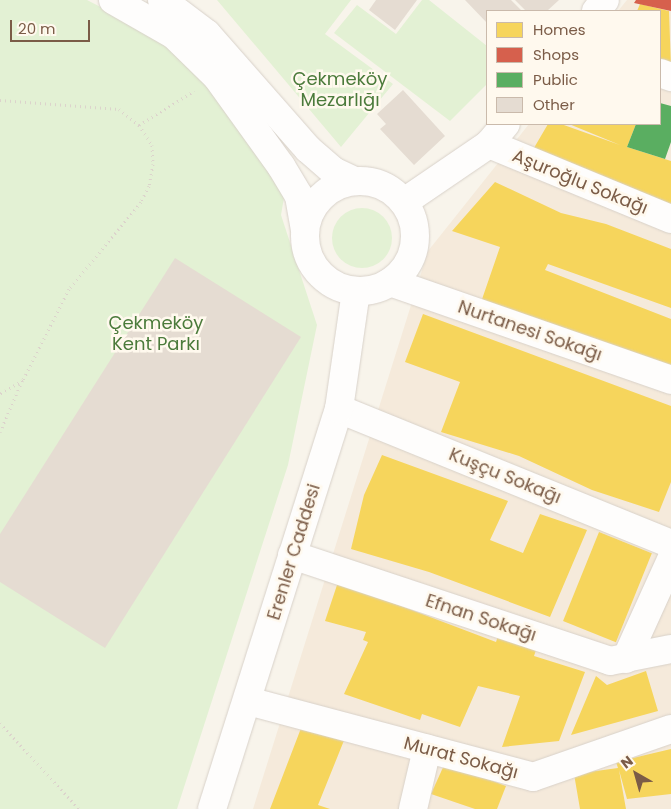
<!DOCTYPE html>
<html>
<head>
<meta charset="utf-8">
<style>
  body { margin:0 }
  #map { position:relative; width:671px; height:809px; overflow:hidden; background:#f8f4eb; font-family:Poppins,sans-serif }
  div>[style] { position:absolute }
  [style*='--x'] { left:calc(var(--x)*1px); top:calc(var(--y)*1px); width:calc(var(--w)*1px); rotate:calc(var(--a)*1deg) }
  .residential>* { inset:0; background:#f5eadb }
  .green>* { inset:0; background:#e3f1d4 }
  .round { border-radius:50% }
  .homes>* { inset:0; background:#f6d55c; transform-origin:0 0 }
  .shops>* { inset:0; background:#d6604d }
  .public>* { inset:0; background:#5aae61 }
  .building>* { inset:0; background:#e5dcd2 }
  .path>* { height:3px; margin-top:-1.5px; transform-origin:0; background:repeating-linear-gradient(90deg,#dcd3cc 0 1px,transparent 0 5px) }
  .roads { filter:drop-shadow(0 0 1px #d8d1c9) drop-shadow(0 0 1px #d8d1c9) }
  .street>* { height:28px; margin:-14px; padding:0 14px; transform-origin:14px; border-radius:14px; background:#fefdfc }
  .street>.ring { margin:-14px; padding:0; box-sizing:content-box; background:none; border:28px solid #fefdfc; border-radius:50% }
  span { translate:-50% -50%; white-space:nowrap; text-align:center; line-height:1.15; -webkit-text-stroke:5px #fff9ee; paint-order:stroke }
  .park-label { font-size:18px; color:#4b7b3b }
  .street-label { font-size:18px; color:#7b5c47 }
  .legend { position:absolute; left:486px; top:10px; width:175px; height:115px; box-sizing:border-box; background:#fff9ee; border:1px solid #cabaab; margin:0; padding:6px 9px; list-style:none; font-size:15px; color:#7b5c47 }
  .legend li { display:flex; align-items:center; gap:10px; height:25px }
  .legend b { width:25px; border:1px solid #cabaab }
  .north { position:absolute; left:611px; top:749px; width:50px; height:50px; -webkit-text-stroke:4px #fff9ee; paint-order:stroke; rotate:322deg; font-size:14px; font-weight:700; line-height:20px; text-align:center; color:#7b5c47 }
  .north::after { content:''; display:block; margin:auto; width:18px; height:22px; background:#7b5c47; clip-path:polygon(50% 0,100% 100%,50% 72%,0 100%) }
  .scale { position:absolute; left:10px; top:20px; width:80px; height:22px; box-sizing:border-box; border:2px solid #7b5c47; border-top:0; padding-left:6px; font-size:15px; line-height:18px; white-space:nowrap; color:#7b5c47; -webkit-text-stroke:4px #fff9ee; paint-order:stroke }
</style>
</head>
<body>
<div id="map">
  <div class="residential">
    <i style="clip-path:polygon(627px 0,671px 0,671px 809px,253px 809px,428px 251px,529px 124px,660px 124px,660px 11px,618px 11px)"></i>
  </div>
  <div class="green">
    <i style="clip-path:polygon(0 0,87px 0,182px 49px,286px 186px,281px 215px,317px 325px,288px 465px,177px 809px,0 809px)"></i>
    <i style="clip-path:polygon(217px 0,351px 0,325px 34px,393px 84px,341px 147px)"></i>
    <i style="clip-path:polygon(422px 0,429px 0,487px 46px,487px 84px,450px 121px,334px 33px,357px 5px,396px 34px)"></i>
    <i class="round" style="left:332px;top:208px;width:60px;height:60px"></i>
  </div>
  <div class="homes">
    <i style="clip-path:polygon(640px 4px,669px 11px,671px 68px,660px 65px,660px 11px,637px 11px)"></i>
    <i style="clip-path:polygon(548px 124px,561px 124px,620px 145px,569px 124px,636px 124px,627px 147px,671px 161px,671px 205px,531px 153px)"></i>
    <i style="clip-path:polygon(495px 182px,561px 213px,606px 224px,671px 249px,671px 308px,548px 264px,545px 270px,671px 319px,671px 365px,598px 346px,480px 305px,500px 247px,452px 231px)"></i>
    <i style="clip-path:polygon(423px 314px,671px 406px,671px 482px,659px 512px,592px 490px,519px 456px,441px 432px,460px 382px,405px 362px)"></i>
    <i style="clip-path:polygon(382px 455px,508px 501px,490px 540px,523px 553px,540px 514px,587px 530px,550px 617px,429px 572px,351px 549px,364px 495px)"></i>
    <i style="left:599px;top:532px;width:57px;height:96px;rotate:22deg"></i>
    <i style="clip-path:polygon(338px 582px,496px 642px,499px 633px,537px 647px,534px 656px,585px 672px,559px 741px,502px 747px,520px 696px,478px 686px,460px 727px,422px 714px,420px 720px,344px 694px,368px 642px,363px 640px,366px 632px,325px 621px)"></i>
    <i style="clip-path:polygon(646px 671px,658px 711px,571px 735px,596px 676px,607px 685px)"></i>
    <i style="clip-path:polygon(303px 723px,345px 738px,318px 805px,330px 809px,270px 809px)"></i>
    <i style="clip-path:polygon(671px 749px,671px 794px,627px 799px,619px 770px,626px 809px,580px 809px,574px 774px,618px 768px,616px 762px)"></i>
    <i style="clip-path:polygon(445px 763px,506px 786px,497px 809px,475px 809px,431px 794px)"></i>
  </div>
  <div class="shops">
    <i style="clip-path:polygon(636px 0,671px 0,671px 11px,634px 3px)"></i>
  </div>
  <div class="public">
    <i style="clip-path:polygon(660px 103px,671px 106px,671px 142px,665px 159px,627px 147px,636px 124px,660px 124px)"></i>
  </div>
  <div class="building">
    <i style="clip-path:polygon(376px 0,417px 0,395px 30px,369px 10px)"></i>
    <i style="clip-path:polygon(465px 0,511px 0,522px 11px,487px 11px,487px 23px)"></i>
    <i style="clip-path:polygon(515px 0,559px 0,547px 11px,526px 11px)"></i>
    <i style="clip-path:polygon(403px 90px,445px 136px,414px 165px,380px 129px,386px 124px,377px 114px)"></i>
    <i style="clip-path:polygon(175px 258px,301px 337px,105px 648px,0 582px,0 534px)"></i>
  </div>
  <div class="path">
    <i style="--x:0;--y:100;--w:119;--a:4.3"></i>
    <i style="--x:119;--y:109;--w:26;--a:39"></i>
    <i style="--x:139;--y:125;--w:24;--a:57"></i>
    <i style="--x:152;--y:145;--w:19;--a:87"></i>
    <i style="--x:153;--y:164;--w:22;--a:100"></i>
    <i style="--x:149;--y:186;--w:18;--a:117"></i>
    <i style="--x:141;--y:202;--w:113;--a:129.6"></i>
    <i style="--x:69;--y:289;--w:102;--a:116.8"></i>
    <i style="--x:23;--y:380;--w:27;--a:149"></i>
    <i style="--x:139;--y:125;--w:65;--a:-31.7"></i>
    <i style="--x:0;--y:432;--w:56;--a:-66.7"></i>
    <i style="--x:0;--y:723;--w:117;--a:47.4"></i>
  </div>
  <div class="roads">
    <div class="street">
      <i style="--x:113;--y:0;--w:70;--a:29.8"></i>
      <i style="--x:174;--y:35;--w:60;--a:44.3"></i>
      <i style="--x:217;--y:77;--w:110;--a:54.3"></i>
      <i style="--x:281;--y:166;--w:35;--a:59"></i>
      <i style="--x:299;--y:196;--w:35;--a:80"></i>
      <i style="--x:162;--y:0;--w:56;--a:37.1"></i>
      <i style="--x:207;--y:34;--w:153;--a:48.7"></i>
      <i style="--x:308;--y:149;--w:33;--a:41"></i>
      <i style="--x:333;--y:171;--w:23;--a:25"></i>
      <i style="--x:596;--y:11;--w:14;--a:-51"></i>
      <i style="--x:660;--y:73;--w:12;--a:20"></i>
      <i style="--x:489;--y:144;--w:197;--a:22.4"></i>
      <i class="ring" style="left:305px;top:181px;width:82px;height:82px"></i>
      <i style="--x:404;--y:202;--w:103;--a:-34.3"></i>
      <i style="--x:489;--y:144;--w:26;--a:-50"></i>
      <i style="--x:390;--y:282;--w:298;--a:19.2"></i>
      <i style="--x:339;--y:409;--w:358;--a:22.1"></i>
      <i style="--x:292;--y:555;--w:335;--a:18.4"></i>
      <i style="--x:610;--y:661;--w:62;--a:-11.1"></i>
      <i style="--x:626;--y:659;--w:109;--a:-65.6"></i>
      <i style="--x:248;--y:701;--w:295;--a:14.9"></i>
      <i style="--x:533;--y:777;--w:146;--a:-19.2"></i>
      <i style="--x:212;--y:809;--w:420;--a:-72.4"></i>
      <i style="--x:339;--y:409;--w:119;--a:-81.8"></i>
      <i style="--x:413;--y:809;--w:62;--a:-76.9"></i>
    </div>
  </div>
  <div class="park-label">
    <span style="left:340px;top:90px">Çekmeköy<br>Mezarlığı</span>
    <span style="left:156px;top:334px">Çekmeköy<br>Kent Parkı</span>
  </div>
  <div class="street-label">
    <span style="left:580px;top:182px;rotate:22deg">Aşuroğlu Sokağı</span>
    <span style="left:530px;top:331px;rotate:19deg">Nurtanesi Sokağı</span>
    <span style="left:505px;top:476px;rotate:22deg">Kuşçu Sokağı</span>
    <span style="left:294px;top:552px;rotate:-73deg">Erenler Caddesi</span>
    <span style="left:481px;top:618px;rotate:18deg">Efnan Sokağı</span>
    <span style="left:461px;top:758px;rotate:15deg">Murat Sokağı</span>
  </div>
  <ul class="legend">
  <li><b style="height:14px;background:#f6d55c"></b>Homes</li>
  <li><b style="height:14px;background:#d6604d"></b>Shops</li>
  <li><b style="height:14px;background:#5aae61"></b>Public</li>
  <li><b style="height:14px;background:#e5dcd2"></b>Other</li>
  </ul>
  <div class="north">N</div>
  <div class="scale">20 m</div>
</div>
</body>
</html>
